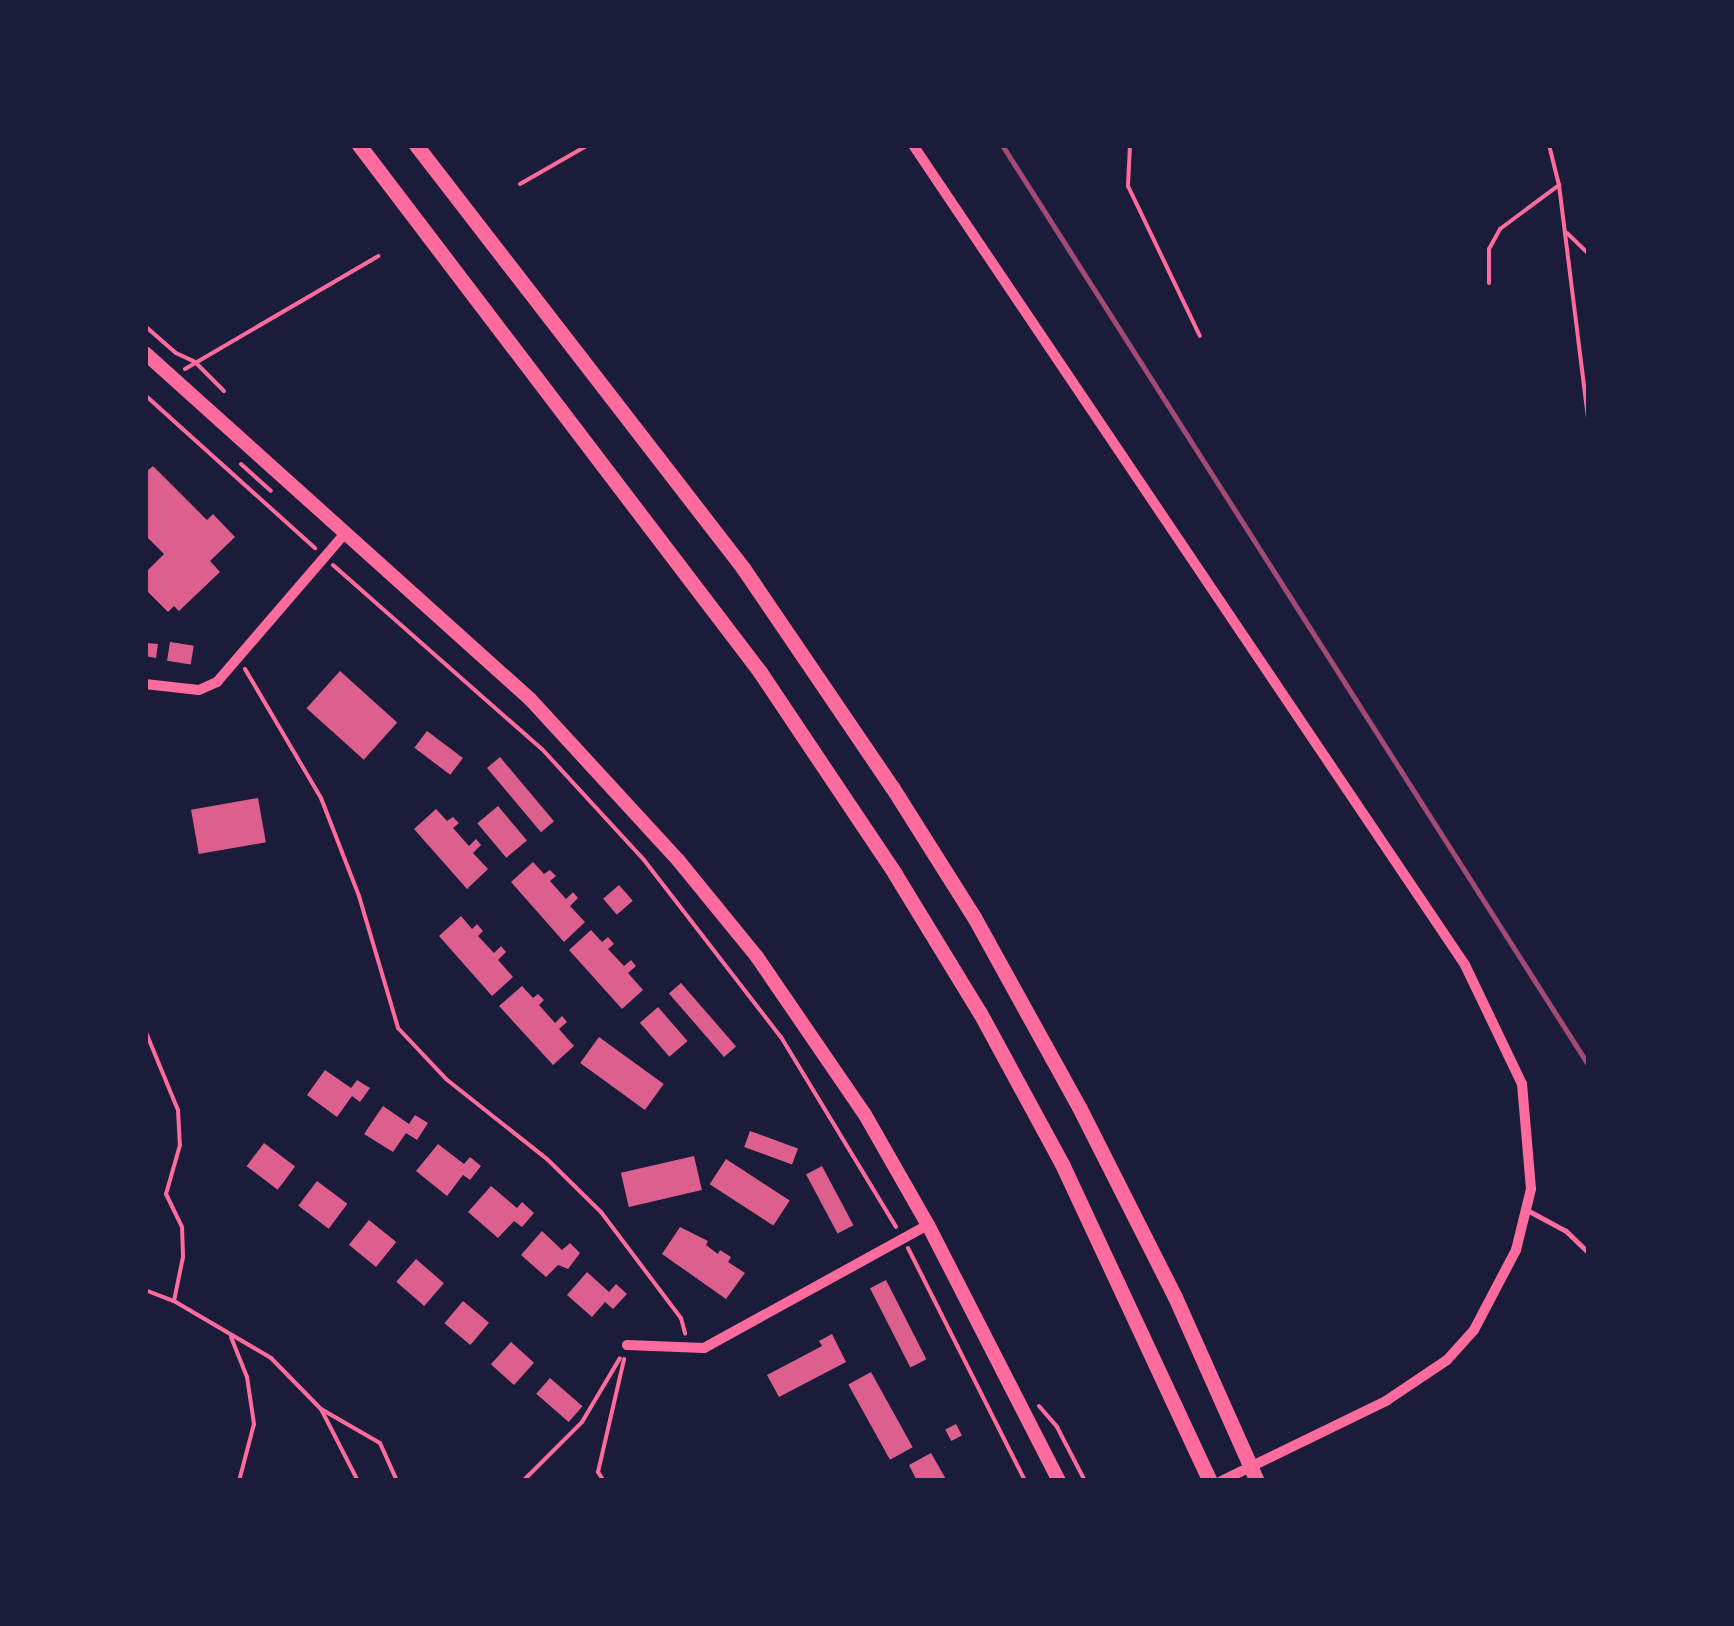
<!DOCTYPE html>
<html>
<head>
<meta charset="utf-8">
<style>
  body { margin:0 }
  #map { position:relative; width:1734px; height:1626px; overflow:hidden; background:#1b1b3a; font-family:Karla,sans-serif }
  div>[style] { position:absolute }
  [style*='--x'] { left:calc(var(--x)*1px); top:calc(var(--y)*1px); width:calc(var(--w)*1px); rotate:calc(var(--a)*1deg) }
  .building>* { inset:0; background:#dd5f8e; transform-origin:0 0 }
  .path>* { height:4px; margin:-2px; padding:0 2px; transform-origin:2px; border-radius:2px; background:#ff6b9d }
  .service>* { height:5px; margin:-2.5px; padding:0 2.5px; transform-origin:2.5px; border-radius:2.5px; background:#ff6b9d }
  .minor>* { height:10px; margin:-5px; padding:0 5px; transform-origin:5px; border-radius:5px; background:#ff6b9d }
  .secondary>* { height:14px; margin:-7px; padding:0 7px; transform-origin:7px; border-radius:7px; background:#ff6b9d }
  .trunk>* { height:15px; margin:-7.5px; padding:0 7.5px; transform-origin:7.5px; border-radius:7.5px; background:#ff6b9d }
  .rail>* { height:5px; margin:-2.5px; padding:0 2.5px; transform-origin:2.5px; border-radius:2.5px; background:#a44b75 }
  span { translate:-50% -50%; white-space:nowrap; text-align:center; line-height:1.15; -webkit-text-stroke:10px #1b1b3a; paint-order:stroke }
  .frame { position:absolute; inset:0; border:148px solid #1b1b3a; pointer-events:none }
</style>
</head>
<body>
<div id="map">
  <div class="building">
    <i style="clip-path:polygon(153px 466px,207px 520px,213px 514px,235px 537px,210px 561px,220px 572px,179px 611px,174px 606px,168px 612px,145px 589px,145px 573px,164px 554px,145px 535px,145px 473px)"></i>
    <i style="left:170px;top:642px;width:24px;height:19px;rotate:9deg"></i>
    <i style="clip-path:polygon(146px 643px,158px 644px,156px 658px,145px 656px)"></i>
    <i style="left:340px;top:671px;width:77px;height:50px;rotate:42deg"></i>
    <i style="left:427px;top:731px;width:45px;height:21px;rotate:37deg"></i>
    <i style="left:500px;top:757px;width:84px;height:17px;rotate:50deg"></i>
    <i style="left:258px;top:798px;width:45px;height:68px;rotate:80deg"></i>
    <i style="left:498px;top:806px;width:45px;height:27px;rotate:50deg"></i>
    <i style="clip-path:polygon(436px 809px,447px 821px,453px 817px,459px 823px,453px 828px,469px 846px,476px 839px,481px 845px,473px 853px,488px 869px,467px 889px,414px 829px)"></i>
    <i style="clip-path:polygon(533px 862px,544px 874px,550px 870px,556px 876px,550px 881px,566px 899px,573px 892px,578px 898px,570px 906px,585px 922px,564px 942px,511px 882px)"></i>
    <i style="left:619px;top:885px;width:21px;height:21px;rotate:49deg"></i>
    <i style="clip-path:polygon(461px 916px,472px 929px,477px 924px,483px 931px,478px 936px,494px 953px,501px 946px,506px 952px,498px 960px,513px 977px,492px 996px,439px 936px)"></i>
    <i style="clip-path:polygon(591px 930px,602px 942px,608px 937px,614px 944px,608px 949px,624px 966px,631px 960px,636px 966px,628px 973px,643px 990px,622px 1009px,569px 950px)"></i>
    <i style="left:681px;top:983px;width:84px;height:16px;rotate:49deg"></i>
    <i style="clip-path:polygon(522px 986px,533px 998px,538px 994px,544px 1000px,539px 1005px,555px 1023px,562px 1016px,567px 1022px,559px 1029px,574px 1046px,553px 1065px,499px 1006px)"></i>
    <i style="left:658px;top:1007px;width:45px;height:24px;rotate:49deg"></i>
    <i style="left:599px;top:1037px;width:80px;height:32px;rotate:36deg"></i>
    <i style="clip-path:polygon(325px 1070px,351px 1088px,357px 1080px,370px 1088px,360px 1102px,352px 1096px,337px 1117px,307px 1095px)"></i>
    <i style="clip-path:polygon(383px 1106px,409px 1124px,415px 1115px,428px 1123px,417px 1140px,406px 1133px,393px 1152px,364px 1134px)"></i>
    <i style="left:750px;top:1131px;width:51px;height:17px;rotate:20deg"></i>
    <i style="left:264px;top:1143px;width:39px;height:29px;rotate:37deg"></i>
    <i style="clip-path:polygon(438px 1144px,464px 1164px,470px 1157px,481px 1166px,470px 1180px,463px 1175px,447px 1196px,416px 1171px)"></i>
    <i style="left:694px;top:1156px;width:35px;height:75px;rotate:77deg"></i>
    <i style="left:726px;top:1159px;width:76px;height:30px;rotate:33deg"></i>
    <i style="left:822px;top:1166px;width:67px;height:18px;rotate:62deg"></i>
    <i style="left:317px;top:1181px;width:38px;height:31px;rotate:37deg"></i>
    <i style="clip-path:polygon(491px 1186px,517px 1208px,522px 1202px,534px 1213px,522px 1227px,514px 1221px,498px 1238px,468px 1212px)"></i>
    <i style="left:369px;top:1220px;width:35px;height:32px;rotate:39deg"></i>
    <i style="clip-path:polygon(680px 1227px,708px 1241px,706px 1245px,718px 1254px,720px 1250px,731px 1257px,728px 1262px,745px 1273px,726px 1299px,662px 1254px)"></i>
    <i style="clip-path:polygon(542px 1231px,562px 1250px,570px 1243px,580px 1253px,568px 1269px,558px 1265px,546px 1277px,521px 1255px)"></i>
    <i style="left:416px;top:1259px;width:37px;height:30px;rotate:41deg"></i>
    <i style="clip-path:polygon(587px 1272px,609px 1292px,616px 1284px,627px 1294px,613px 1309px,605px 1302px,592px 1317px,567px 1295px)"></i>
    <i style="left:886px;top:1280px;width:89px;height:18px;rotate:63deg"></i>
    <i style="left:463px;top:1301px;width:34px;height:29px;rotate:40deg"></i>
    <i style="clip-path:polygon(832px 1334px,846px 1362px,779px 1397px,767px 1375px,822px 1346px,819px 1341px)"></i>
    <i style="left:511px;top:1342px;width:31px;height:30px;rotate:42deg"></i>
    <i style="left:871px;top:1372px;width:86px;height:26px;rotate:61deg"></i>
    <i style="left:550px;top:1378px;width:43px;height:21px;rotate:41deg"></i>
    <i style="left:956px;top:1424px;width:13px;height:12px;rotate:63deg"></i>
    <i style="clip-path:polygon(931px 1453px,947px 1481px,917px 1481px,909px 1465px)"></i>
  </div>
  <div class="path">
    <i style="--x:1130;--y:145;--w:41;--a:92.8"></i>
    <i style="--x:1128;--y:186;--w:166;--a:64.4"></i>
    <i style="--x:1549;--y:145;--w:41;--a:76"></i>
    <i style="--x:1559;--y:185;--w:242;--a:82.9"></i>
    <i style="--x:520;--y:184;--w:78;--a:-29.8"></i>
    <i style="--x:1567;--y:233;--w:30;--a:44"></i>
    <i style="--x:1489;--y:283;--w:34;--a:-90"></i>
    <i style="--x:1489;--y:249;--w:23;--a:-61"></i>
    <i style="--x:1500;--y:229;--w:74;--a:-36.7"></i>
    <i style="--x:145;--y:326;--w:41;--a:41.1"></i>
    <i style="--x:176;--y:353;--w:21;--a:25"></i>
    <i style="--x:195;--y:362;--w:41;--a:45"></i>
    <i style="--x:185;--y:369;--w:224;--a:-30.3"></i>
    <i style="--x:145;--y:395;--w:229;--a:42"></i>
    <i style="--x:241;--y:464;--w:40;--a:42"></i>
    <i style="--x:333;--y:565;--w:278;--a:41.4"></i>
    <i style="--x:542;--y:749;--w:151;--a:47.4"></i>
    <i style="--x:644;--y:860;--w:224;--a:52.3"></i>
    <i style="--x:781;--y:1037;--w:222;--a:58.8"></i>
    <i style="--x:245;--y:669;--w:150;--a:59.5"></i>
    <i style="--x:321;--y:798;--w:105;--a:68.8"></i>
    <i style="--x:359;--y:896;--w:138;--a:73.5"></i>
    <i style="--x:398;--y:1028;--w:70;--a:46.7"></i>
    <i style="--x:446;--y:1079;--w:129;--a:38.4"></i>
    <i style="--x:547;--y:1159;--w:76;--a:44.5"></i>
    <i style="--x:601;--y:1212;--w:133;--a:53"></i>
    <i style="--x:681;--y:1318;--w:16;--a:75"></i>
    <i style="--x:145;--y:1030;--w:87;--a:67.6"></i>
    <i style="--x:178;--y:1110;--w:35;--a:87"></i>
    <i style="--x:180;--y:1145;--w:51;--a:105.9"></i>
    <i style="--x:166;--y:1194;--w:37;--a:64"></i>
    <i style="--x:182;--y:1227;--w:30;--a:88"></i>
    <i style="--x:183;--y:1257;--w:45;--a:101.6"></i>
    <i style="--x:908;--y:1248;--w:261;--a:63.3"></i>
    <i style="--x:145;--y:1290;--w:31;--a:21"></i>
    <i style="--x:174;--y:1301;--w:113;--a:30.4"></i>
    <i style="--x:271;--y:1358;--w:71;--a:45.6"></i>
    <i style="--x:321;--y:1409;--w:68;--a:30"></i>
    <i style="--x:380;--y:1443;--w:42;--a:65.9"></i>
    <i style="--x:231;--y:1337;--w:43;--a:68.2"></i>
    <i style="--x:247;--y:1377;--w:48;--a:81.5"></i>
    <i style="--x:254;--y:1424;--w:59;--a:104.7"></i>
    <i style="--x:1039;--y:1406;--w:28;--a:49"></i>
    <i style="--x:1057;--y:1427;--w:61;--a:62.6"></i>
    <i style="--x:321;--y:1409;--w:81;--a:62.8"></i>
    <i style="--x:523;--y:1481;--w:83;--a:-45"></i>
    <i style="--x:582;--y:1422;--w:74;--a:-59.3"></i>
    <i style="--x:604;--y:1481;--w:11;--a:-124"></i>
    <i style="--x:598;--y:1472;--w:116;--a:-77"></i>
  </div>
  <div class="service">
    <i style="--x:1527;--y:1210;--w:44;--a:28.3"></i>
    <i style="--x:1566;--y:1231;--w:32;--a:44"></i>
  </div>
  <div class="minor">
    <i style="--x:913;--y:145;--w:988;--a:56.05"></i>
    <i style="--x:1465;--y:965;--w:132;--a:64.4"></i>
    <i style="--x:1522;--y:1084;--w:105;--a:85.1"></i>
    <i style="--x:1531;--y:1189;--w:63;--a:103.8"></i>
    <i style="--x:1516;--y:1250;--w:90;--a:117.7"></i>
    <i style="--x:1474;--y:1330;--w:40;--a:132"></i>
    <i style="--x:1447;--y:1360;--w:73;--a:146.1"></i>
    <i style="--x:1386;--y:1401;--w:183;--a:154.1"></i>
    <i style="--x:145;--y:684;--w:54;--a:6.3"></i>
    <i style="--x:199;--y:690;--w:20;--a:-24"></i>
    <i style="--x:217;--y:682;--w:198;--a:-49.3"></i>
    <i style="--x:627;--y:1345;--w:77;--a:2.2"></i>
    <i style="--x:704;--y:1348;--w:256;--a:-28.8"></i>
  </div>
  <div class="secondary">
    <i style="--x:145;--y:353;--w:518;--a:41.95"></i>
    <i style="--x:530;--y:699;--w:219;--a:47.4"></i>
    <i style="--x:678;--y:860;--w:125;--a:50.8"></i>
    <i style="--x:757;--y:957;--w:189;--a:55.6"></i>
    <i style="--x:864;--y:1113;--w:129;--a:60.3"></i>
    <i style="--x:928;--y:1225;--w:288;--a:62.9"></i>
  </div>
  <div class="trunk">
    <i style="--x:359;--y:145;--w:662;--a:52.73"></i>
    <i style="--x:760;--y:672;--w:243;--a:56.2"></i>
    <i style="--x:895;--y:874;--w:163;--a:58.6"></i>
    <i style="--x:980;--y:1013;--w:172;--a:61.5"></i>
    <i style="--x:1062;--y:1164;--w:350;--a:65"></i>
    <i style="--x:416;--y:145;--w:535;--a:52.29"></i>
    <i style="--x:743;--y:568;--w:265;--a:55.8"></i>
    <i style="--x:892;--y:787;--w:154;--a:57.8"></i>
    <i style="--x:974;--y:917;--w:217;--a:61.1"></i>
    <i style="--x:1079;--y:1107;--w:213;--a:63.2"></i>
    <i style="--x:1175;--y:1297;--w:201;--a:66"></i>
  </div>
  <div class="rail">
    <i style="--x:1002;--y:145;--w:1092;--a:57.49"></i>
  </div>
  <div class="frame"></div>
</div>
</body>
</html>
